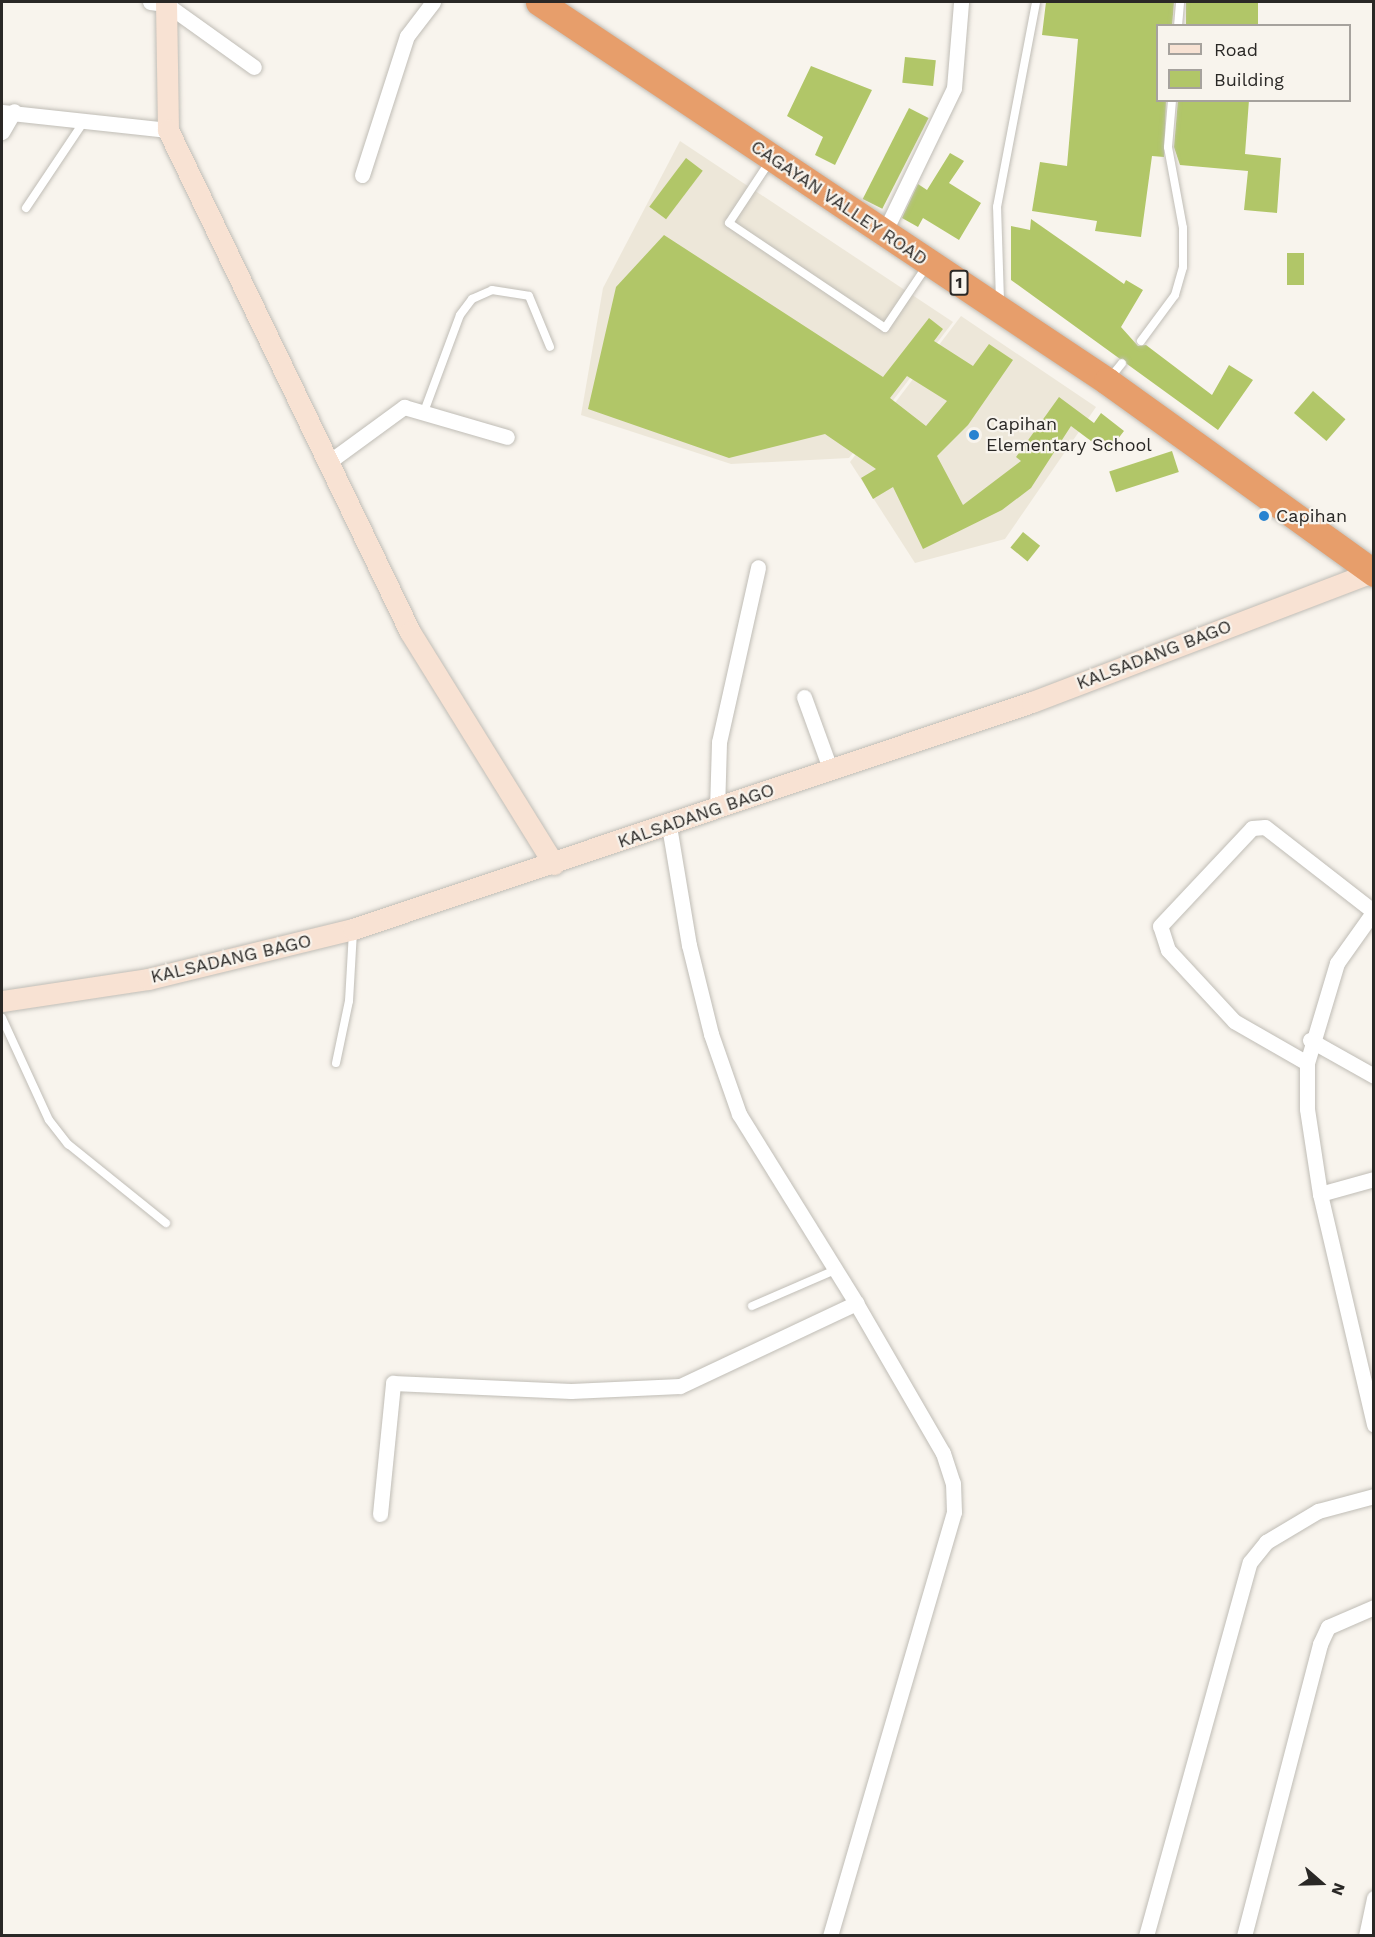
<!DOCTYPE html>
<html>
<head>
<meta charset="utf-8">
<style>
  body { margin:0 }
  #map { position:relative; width:1375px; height:1937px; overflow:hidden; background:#f8f4ed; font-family:"Work Sans",sans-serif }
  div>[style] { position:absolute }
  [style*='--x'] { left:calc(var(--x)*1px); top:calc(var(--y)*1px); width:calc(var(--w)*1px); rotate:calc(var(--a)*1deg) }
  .built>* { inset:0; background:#ede7d9 }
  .building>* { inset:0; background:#b1c668; transform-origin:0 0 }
  .roads { filter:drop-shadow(0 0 2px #c0bdb6) drop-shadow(0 0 2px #c0bdb6) }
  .lane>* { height:8px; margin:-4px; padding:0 4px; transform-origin:4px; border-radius:4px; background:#fff }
  .street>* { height:15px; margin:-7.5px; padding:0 7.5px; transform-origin:7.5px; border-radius:7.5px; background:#fff }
  .secondary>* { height:21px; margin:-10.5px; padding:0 10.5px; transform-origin:10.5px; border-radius:10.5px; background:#f8e2d3 }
  .highway>* { height:27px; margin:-13.5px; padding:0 13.5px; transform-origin:13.5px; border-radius:13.5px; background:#e79e6b }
  .dots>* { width:16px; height:16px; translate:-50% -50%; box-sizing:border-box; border:3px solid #f8f4ed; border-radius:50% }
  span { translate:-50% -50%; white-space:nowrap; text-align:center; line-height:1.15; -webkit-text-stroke:4.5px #f8f4ed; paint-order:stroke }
  .shield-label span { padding:2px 4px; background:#f8f4ed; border:2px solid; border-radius:4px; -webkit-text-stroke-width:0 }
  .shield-label { font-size:16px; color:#2a2826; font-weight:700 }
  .street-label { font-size:18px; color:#2a2826 }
  .poi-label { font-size:18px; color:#2a2826 }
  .left { translate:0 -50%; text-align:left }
  .frame { position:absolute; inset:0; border:3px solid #2a2826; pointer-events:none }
  .legend { position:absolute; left:1156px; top:24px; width:195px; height:78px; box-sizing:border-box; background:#f8f4ed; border:2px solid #a6a29d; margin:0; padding:8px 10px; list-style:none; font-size:18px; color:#2a2826 }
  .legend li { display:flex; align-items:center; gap:12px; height:30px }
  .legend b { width:30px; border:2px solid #a6a29d }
  .north { position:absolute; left:1291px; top:1853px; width:60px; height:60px; -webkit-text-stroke:4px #f8f4ed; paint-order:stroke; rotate:110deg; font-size:16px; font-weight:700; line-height:24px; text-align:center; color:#2a2826 }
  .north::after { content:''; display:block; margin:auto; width:21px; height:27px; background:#2a2826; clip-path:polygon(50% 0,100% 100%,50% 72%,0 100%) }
</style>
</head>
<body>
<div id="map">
  <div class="built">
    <i style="clip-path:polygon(680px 141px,953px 322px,849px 458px,731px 464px,581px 415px,603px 288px)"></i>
    <i style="clip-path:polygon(961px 316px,1096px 407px,1005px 539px,915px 563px,850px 462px)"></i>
  </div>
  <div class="building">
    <i style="clip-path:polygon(1046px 2px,1174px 2px,1172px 26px,1158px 26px,1158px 100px,1166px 100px,1164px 157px,1152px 156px,1141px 237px,1095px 231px,1097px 221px,1032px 211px,1040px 162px,1067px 166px,1078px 39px,1042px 35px)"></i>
    <i style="left:1186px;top:2px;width:72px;height:24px"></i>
    <i style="left:905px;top:57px;width:31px;height:26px;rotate:6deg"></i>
    <i style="clip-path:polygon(811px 66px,872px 90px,835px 165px,815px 155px,823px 137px,787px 116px)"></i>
    <i style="clip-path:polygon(1178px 100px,1249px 100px,1245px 154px,1281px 158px,1277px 213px,1244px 210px,1248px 171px,1180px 165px,1174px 147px)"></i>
    <i style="left:909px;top:108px;width:22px;height:102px;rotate:27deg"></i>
    <i style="clip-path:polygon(950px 153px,964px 161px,949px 183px,981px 203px,959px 240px,923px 218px,918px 227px,902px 218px,918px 184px,927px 190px)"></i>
    <i style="left:686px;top:158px;width:21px;height:61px;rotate:37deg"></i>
    <i style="clip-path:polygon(1031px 219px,1124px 284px,1126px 280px,1143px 290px,1121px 327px,1138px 346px,1146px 345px,1212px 395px,1229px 365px,1253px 380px,1218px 430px,1011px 280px,1011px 226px,1030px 230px)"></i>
    <i style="clip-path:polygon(evenodd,664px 235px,883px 377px,929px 318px,943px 329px,934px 341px,973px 366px,989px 344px,1013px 360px,968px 425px,937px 456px,963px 505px,1021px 461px,1016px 457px,1059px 397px,1094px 423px,1101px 413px,1124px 431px,1107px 453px,1071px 426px,1031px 488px,1002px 510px,923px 549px,893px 487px,873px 499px,861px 478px,876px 469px,825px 434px,729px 458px,588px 409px,616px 287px,664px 235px,907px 376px,947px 401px,926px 426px,890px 398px,907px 376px)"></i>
    <i style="left:1287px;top:253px;width:17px;height:32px"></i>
    <i style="left:1313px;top:391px;width:43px;height:29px;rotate:41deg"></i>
    <i style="left:1172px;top:451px;width:22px;height:66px;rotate:72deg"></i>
    <i style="left:1023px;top:532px;width:22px;height:20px;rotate:39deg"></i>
  </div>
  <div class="roads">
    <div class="lane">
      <i style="--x:1178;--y:26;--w:24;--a:-85"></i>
      <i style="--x:770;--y:161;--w:74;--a:123.5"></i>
      <i style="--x:729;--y:223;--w:188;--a:33.9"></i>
      <i style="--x:885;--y:328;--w:73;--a:-56.1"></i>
      <i style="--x:26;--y:208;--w:102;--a:-56.2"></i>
      <i style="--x:1000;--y:301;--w:94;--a:-91.8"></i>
      <i style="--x:997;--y:207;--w:209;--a:-79.2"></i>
      <i style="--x:1141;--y:341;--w:57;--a:-53.5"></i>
      <i style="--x:1175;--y:295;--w:29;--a:-74"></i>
      <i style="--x:1183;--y:267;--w:39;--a:-90"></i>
      <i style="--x:1183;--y:228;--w:82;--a:-100.5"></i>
      <i style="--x:1168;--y:147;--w:47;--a:-85.1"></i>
      <i style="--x:1110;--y:378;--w:19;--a:-51"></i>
      <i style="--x:425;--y:409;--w:100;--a:-69.6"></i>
      <i style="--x:460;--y:315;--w:20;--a:-53"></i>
      <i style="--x:472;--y:299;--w:22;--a:-24"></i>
      <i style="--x:492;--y:290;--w:37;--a:9"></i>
      <i style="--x:529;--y:296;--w:55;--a:67.6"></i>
      <i style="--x:2;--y:1018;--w:112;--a:65.3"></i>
      <i style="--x:49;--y:1120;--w:31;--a:52"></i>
      <i style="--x:68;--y:1144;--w:126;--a:38.9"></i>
      <i style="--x:336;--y:1063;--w:63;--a:-78.2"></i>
      <i style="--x:349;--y:1001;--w:70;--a:-86.7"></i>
      <i style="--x:752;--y:1306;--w:90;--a:-23.4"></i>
    </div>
    <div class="street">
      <i style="--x:150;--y:2;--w:16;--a:7"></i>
      <i style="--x:166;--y:4;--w:108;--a:35.6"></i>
      <i style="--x:2;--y:112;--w:167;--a:6.2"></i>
      <i style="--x:2;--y:132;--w:24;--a:-60"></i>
      <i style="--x:362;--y:175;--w:146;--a:-72.1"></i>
      <i style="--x:407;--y:36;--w:43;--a:-52.6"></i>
      <i style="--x:884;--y:233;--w:161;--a:-64.2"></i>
      <i style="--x:954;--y:88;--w:86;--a:-85.3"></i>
      <i style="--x:326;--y:464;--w:97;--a:-36.2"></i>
      <i style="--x:404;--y:407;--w:107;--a:16.2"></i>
      <i style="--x:804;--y:697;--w:79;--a:70"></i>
      <i style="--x:717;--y:810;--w:68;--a:-88.3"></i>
      <i style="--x:719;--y:742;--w:179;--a:-77.4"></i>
      <i style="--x:669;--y:826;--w:121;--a:80.5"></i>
      <i style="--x:689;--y:945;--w:92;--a:76.1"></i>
      <i style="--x:711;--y:1034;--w:85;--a:70.7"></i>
      <i style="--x:739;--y:1114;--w:222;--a:58.2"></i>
      <i style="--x:856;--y:1303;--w:173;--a:59.9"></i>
      <i style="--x:943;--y:1453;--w:32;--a:72"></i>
      <i style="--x:953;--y:1483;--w:29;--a:88"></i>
      <i style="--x:954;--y:1512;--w:442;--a:106.3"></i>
      <i style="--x:1374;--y:911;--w:64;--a:125.4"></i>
      <i style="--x:1337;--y:963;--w:104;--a:106.7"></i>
      <i style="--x:1307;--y:1063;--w:46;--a:90"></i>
      <i style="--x:1307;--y:1109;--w:86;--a:81.3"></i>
      <i style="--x:1320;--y:1194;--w:237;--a:76.8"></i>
      <i style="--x:1310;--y:1040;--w:73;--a:29.4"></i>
      <i style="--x:1307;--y:1063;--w:84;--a:-150.1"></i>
      <i style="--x:1234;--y:1021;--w:97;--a:-132.9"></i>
      <i style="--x:1168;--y:950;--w:25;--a:-108"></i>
      <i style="--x:1160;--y:926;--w:134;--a:-46.8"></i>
      <i style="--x:1252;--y:828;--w:13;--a:-4"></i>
      <i style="--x:1265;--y:827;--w:138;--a:37.9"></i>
      <i style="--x:1320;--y:1194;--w:56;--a:-15.5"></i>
      <i style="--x:380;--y:1514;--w:132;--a:-84.3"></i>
      <i style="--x:393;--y:1383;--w:178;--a:2.6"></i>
      <i style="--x:571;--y:1391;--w:109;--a:-2.6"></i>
      <i style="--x:680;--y:1386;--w:195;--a:-25.2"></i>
      <i style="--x:1146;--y:1936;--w:388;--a:-74.5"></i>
      <i style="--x:1250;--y:1562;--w:26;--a:-51"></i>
      <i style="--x:1266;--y:1542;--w:61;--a:-30.8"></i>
      <i style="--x:1318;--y:1511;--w:58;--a:-15"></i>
      <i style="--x:1244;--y:1936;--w:302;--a:-75.4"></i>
      <i style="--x:1320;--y:1644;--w:19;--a:-65"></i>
      <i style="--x:1328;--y:1627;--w:50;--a:-23.5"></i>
      <i style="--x:1366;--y:1936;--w:39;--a:-78"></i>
    </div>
    <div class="secondary">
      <i style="--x:166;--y:2;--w:128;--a:89.1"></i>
      <i style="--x:168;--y:130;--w:557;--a:64.26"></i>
      <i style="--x:410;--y:632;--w:273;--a:58.2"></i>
      <i style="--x:2;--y:1001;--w:148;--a:-8.6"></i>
      <i style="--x:148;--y:979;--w:211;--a:-13.7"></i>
      <i style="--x:353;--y:929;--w:716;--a:-18.49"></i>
      <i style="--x:1032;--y:702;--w:365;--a:-20.9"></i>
    </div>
    <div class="highway">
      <i style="--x:539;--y:2;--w:683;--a:33.71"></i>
      <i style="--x:1107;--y:381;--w:329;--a:35.7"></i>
    </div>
  </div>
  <div class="dots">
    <i style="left:974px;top:435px;background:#2983d0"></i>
    <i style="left:1264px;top:516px;background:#2983d0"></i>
  </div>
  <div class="shield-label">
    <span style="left:959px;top:283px">1</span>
  </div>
  <div class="street-label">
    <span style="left:839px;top:203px;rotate:34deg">CAGAYAN VALLEY ROAD</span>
    <span style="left:1154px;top:655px;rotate:-21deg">KALSADANG BAGO</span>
    <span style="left:696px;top:816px;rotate:-19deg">KALSADANG BAGO</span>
    <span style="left:231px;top:959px;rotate:-13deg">KALSADANG BAGO</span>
  </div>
  <div class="poi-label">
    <span class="left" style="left:986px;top:435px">Capihan<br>Elementary School</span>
    <span class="left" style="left:1276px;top:516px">Capihan</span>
  </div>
  <div class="frame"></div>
  <ul class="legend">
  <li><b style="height:8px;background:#f8e2d3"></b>Road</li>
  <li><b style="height:16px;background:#b1c668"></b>Building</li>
  </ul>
  <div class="north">N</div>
</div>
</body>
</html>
